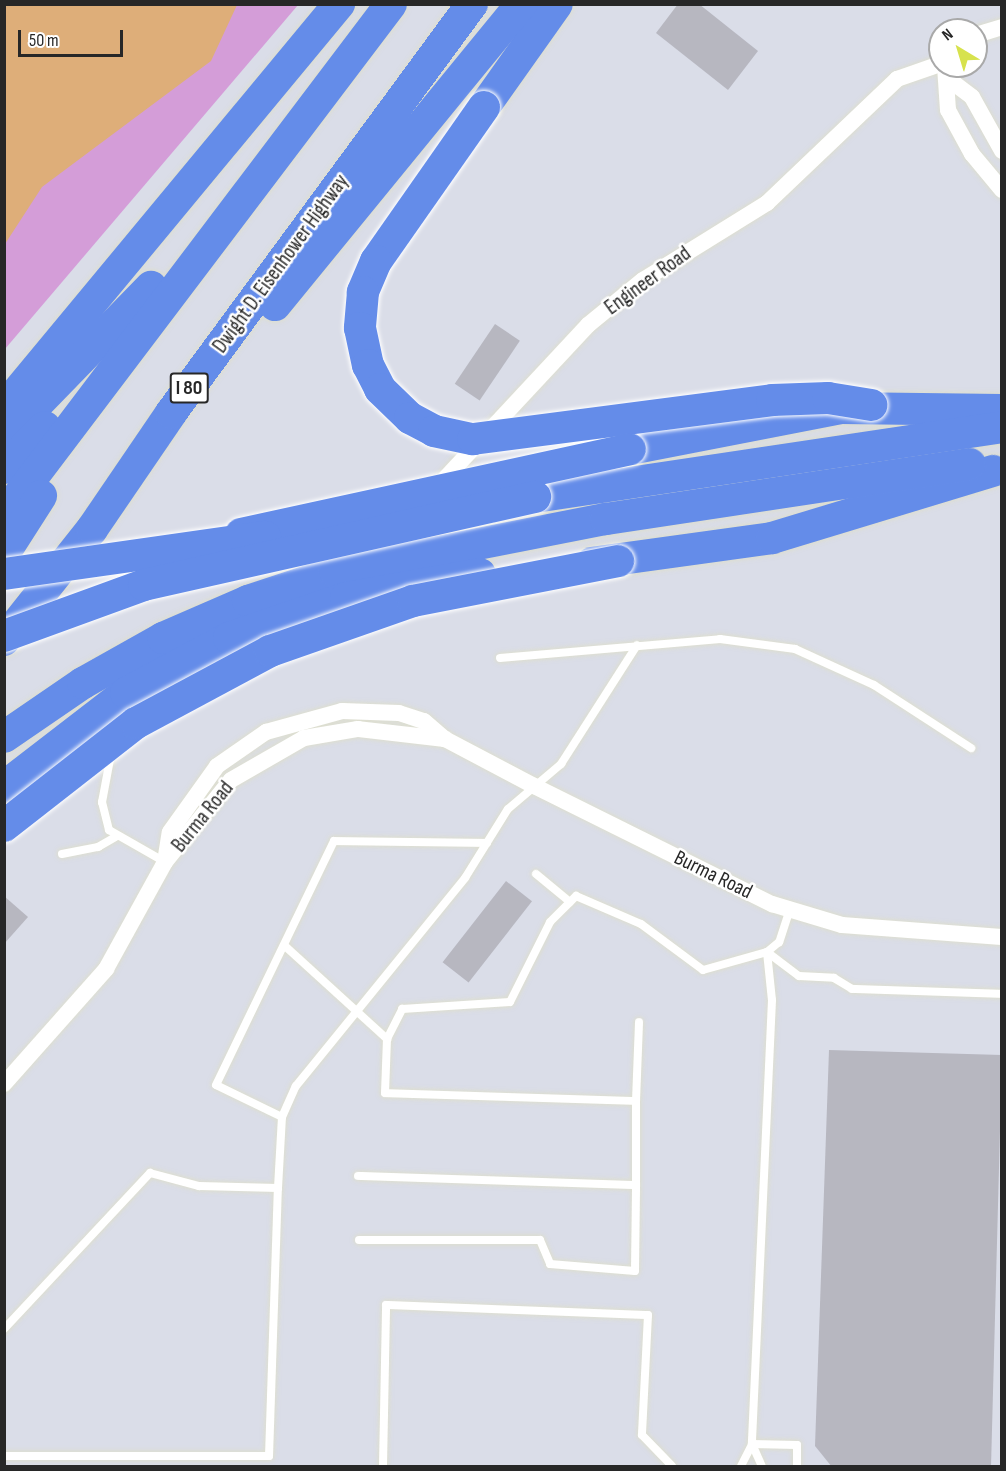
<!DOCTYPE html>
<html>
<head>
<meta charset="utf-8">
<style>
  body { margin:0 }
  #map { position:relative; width:1006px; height:1471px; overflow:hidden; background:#dadde8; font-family:"Sofia Sans Condensed",sans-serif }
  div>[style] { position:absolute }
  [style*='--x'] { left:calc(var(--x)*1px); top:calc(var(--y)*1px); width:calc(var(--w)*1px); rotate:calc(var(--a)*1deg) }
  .green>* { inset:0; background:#d49dd8 }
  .water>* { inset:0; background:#deae79 }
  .building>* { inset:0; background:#b7b7c0; transform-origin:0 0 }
  .roads { filter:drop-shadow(0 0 2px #ddded0) drop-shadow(0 0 2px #ddded0) }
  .lane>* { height:8px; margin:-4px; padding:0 4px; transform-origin:4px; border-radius:4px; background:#fff }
  .street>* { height:16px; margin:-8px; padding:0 8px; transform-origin:8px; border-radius:8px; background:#fff }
  .highway>* { height:32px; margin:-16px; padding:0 16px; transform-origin:16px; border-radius:16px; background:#648ce9 }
  .bridges { filter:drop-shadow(0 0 2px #fff) drop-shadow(0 0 2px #fff) }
  .highway-bridge>* { height:32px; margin:-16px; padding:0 16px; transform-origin:16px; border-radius:16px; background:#648ce9 }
  span { translate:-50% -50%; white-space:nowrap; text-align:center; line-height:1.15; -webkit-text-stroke:5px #fff; paint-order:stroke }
  .shield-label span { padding:2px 4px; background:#fff; border:2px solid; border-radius:4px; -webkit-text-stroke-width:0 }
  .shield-label { font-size:20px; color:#272727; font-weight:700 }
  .street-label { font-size:21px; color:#272727 }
  .frame { position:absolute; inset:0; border:6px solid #272727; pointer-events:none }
  .north { position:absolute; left:928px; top:18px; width:60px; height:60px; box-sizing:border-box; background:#fff; border:2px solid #a9a9a9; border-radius:50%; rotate:322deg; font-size:16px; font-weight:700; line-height:24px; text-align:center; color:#272727 }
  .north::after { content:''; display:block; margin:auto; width:21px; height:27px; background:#d7e24d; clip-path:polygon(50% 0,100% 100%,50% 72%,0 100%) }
  .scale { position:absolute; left:18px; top:30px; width:105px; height:27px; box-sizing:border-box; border:3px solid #272727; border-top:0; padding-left:8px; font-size:18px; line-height:21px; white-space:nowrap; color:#272727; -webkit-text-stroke:4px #fff; paint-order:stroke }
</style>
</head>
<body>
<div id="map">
  <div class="green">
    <i style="clip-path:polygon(5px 5px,298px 5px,5px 349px)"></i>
  </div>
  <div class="water">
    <i style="clip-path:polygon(5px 4px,237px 5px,211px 61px,42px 187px,5px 244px)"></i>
  </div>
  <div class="building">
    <i style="clip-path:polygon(678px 4px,699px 4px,758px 51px,728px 90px,656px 33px)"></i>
    <i style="left:495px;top:324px;width:30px;height:72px;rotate:34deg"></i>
    <i style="left:506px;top:881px;width:33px;height:103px;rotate:38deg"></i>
    <i style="clip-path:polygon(4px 896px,28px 917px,4px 944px)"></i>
    <i style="clip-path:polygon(829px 1050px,1002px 1055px,991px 1467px,832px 1467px,815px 1446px)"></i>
  </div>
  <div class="roads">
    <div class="lane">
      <i style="--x:500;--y:658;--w:221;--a:-4.9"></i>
      <i style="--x:720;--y:639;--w:76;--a:7.6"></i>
      <i style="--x:795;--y:649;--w:87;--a:24.5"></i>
      <i style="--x:874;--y:685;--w:116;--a:33"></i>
      <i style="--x:111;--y:754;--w:49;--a:100.6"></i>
      <i style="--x:102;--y:802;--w:29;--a:76"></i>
      <i style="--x:109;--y:830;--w:64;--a:29.7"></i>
      <i style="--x:62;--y:854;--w:37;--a:-11"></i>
      <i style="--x:98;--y:847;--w:20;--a:-30"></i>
      <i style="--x:536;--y:874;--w:44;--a:39.5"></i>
      <i style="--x:790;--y:909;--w:35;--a:108"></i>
      <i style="--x:779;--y:942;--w:16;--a:140"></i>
      <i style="--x:767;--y:952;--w:48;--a:84.1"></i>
      <i style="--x:772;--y:1000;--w:444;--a:92.6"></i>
      <i style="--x:752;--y:1444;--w:45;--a:1.3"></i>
      <i style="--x:797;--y:1445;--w:21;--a:90"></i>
      <i style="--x:286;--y:947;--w:137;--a:42.3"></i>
      <i style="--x:636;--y:1101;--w:79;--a:-87.8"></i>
      <i style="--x:282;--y:1117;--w:73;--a:-154.1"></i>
      <i style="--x:216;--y:1085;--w:271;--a:-64.2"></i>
      <i style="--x:334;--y:841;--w:153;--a:0.7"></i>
      <i style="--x:358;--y:1176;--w:278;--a:1.9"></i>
      <i style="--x:636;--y:1185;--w:84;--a:-90"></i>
      <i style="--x:636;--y:1101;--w:251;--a:-178.2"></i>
      <i style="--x:385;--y:1093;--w:54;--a:-87.9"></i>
      <i style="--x:387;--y:1039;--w:34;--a:-63"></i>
      <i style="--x:402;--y:1009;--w:108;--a:-3.7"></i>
      <i style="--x:510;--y:1002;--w:89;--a:-63.4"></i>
      <i style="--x:550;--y:922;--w:37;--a:-45"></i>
      <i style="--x:576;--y:896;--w:71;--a:23.3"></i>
      <i style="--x:641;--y:924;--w:77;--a:36.6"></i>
      <i style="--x:703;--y:970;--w:66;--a:-15.7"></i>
      <i style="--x:767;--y:952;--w:40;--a:37"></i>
      <i style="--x:799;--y:976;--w:35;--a:3"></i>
      <i style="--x:834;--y:978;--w:21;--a:31"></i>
      <i style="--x:852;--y:989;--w:150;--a:1.9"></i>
      <i style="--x:359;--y:1240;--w:181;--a:0"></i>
      <i style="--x:540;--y:1240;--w:26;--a:67"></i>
      <i style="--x:550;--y:1264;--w:85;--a:4.7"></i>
      <i style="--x:635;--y:1271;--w:86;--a:-89.3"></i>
      <i style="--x:4;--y:1329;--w:214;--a:-46.9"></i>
      <i style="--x:150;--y:1173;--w:51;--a:14.9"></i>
      <i style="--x:199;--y:1186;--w:79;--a:1.5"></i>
      <i style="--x:278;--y:1188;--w:71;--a:-86.8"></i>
      <i style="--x:282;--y:1117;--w:34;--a:-66"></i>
      <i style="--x:296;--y:1086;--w:268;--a:-50.9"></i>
      <i style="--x:465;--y:878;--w:81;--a:-58.1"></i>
      <i style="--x:508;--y:809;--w:70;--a:-40.3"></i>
      <i style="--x:561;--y:764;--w:141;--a:-57.4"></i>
      <i style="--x:4;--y:1456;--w:265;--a:0"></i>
      <i style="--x:269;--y:1456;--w:268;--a:-88.1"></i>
      <i style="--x:383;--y:1466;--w:161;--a:-88.9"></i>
      <i style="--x:386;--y:1305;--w:262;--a:2.2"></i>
      <i style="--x:648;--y:1315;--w:120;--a:92.9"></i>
      <i style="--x:642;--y:1435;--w:43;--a:45.9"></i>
      <i style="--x:741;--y:1466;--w:25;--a:-63"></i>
      <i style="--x:752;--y:1444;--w:24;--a:66"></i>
    </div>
    <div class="street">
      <i style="--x:976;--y:35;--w:27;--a:-17"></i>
      <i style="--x:945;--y:66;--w:44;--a:86.1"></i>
      <i style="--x:948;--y:110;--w:50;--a:61.4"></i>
      <i style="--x:972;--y:154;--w:47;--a:50.2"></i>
      <i style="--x:947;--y:78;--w:31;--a:37"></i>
      <i style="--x:972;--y:97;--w:62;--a:60.9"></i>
      <i style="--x:437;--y:487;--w:221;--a:-47"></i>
      <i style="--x:588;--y:325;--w:71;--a:-39.3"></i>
      <i style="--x:643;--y:280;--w:146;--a:-31.8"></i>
      <i style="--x:767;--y:203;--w:180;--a:-43.6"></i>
      <i style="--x:897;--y:79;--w:46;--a:-19.2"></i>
      <i style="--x:165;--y:862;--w:105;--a:-51.2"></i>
      <i style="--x:231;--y:780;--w:84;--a:-29.9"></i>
      <i style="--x:304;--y:738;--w:55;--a:-9.5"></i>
      <i style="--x:358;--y:729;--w:88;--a:6.6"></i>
      <i style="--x:4;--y:1084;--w:154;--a:-48.4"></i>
      <i style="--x:106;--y:969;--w:122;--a:-61.1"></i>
      <i style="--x:165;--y:862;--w:30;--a:-81"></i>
      <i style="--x:170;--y:832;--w:81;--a:-54.5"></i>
      <i style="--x:217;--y:766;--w:60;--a:-34.8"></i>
      <i style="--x:266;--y:732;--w:79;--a:-15.4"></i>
      <i style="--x:342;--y:711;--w:57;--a:2"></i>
      <i style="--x:399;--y:713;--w:26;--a:18"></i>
      <i style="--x:424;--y:721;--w:28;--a:41"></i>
      <i style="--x:445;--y:739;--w:101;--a:27.8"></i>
      <i style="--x:534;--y:786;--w:266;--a:26.4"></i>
      <i style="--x:772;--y:904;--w:73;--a:16.7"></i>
      <i style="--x:842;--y:925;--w:160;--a:4.3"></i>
    </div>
    <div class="highway">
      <i style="--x:484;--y:107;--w:126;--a:-54.7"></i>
      <i style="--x:275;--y:305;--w:389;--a:-50.7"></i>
      <i style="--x:4;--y:408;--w:525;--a:-50.33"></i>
      <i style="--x:4;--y:438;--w:211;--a:-45.8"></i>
      <i style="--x:630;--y:449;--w:215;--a:-11"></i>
      <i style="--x:841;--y:408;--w:161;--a:0.7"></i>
      <i style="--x:4;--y:468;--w:58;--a:-45"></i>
      <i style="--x:535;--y:497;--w:472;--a:-8.5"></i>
      <i style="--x:4;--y:515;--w:641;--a:-52.86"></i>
      <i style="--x:4;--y:554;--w:69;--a:-57.5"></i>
      <i style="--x:592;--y:563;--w:182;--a:-7.9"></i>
      <i style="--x:772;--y:538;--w:231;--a:-16.9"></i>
      <i style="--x:4;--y:640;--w:142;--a:-51.6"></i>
      <i style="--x:92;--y:529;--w:140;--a:-55.7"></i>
      <i style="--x:171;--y:413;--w:508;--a:-53.65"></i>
      <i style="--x:4;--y:737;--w:96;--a:-34.4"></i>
      <i style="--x:83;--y:683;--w:92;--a:-29.4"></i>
      <i style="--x:163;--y:638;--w:93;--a:-23.5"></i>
      <i style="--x:248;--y:601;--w:92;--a:-18.4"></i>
      <i style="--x:335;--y:572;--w:276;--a:-11.1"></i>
      <i style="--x:606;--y:519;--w:368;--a:-8.6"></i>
      <i style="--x:4;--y:787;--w:154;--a:-37.6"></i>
      <i style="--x:126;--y:693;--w:117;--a:-28.1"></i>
      <i style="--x:229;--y:638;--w:124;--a:-18.9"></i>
      <i style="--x:346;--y:598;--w:136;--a:-10.2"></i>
    </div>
  </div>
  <div class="bridges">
    <div class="highway-bridge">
      <i style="--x:484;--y:107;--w:188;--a:125"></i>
      <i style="--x:376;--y:261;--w:34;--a:113"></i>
      <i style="--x:363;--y:292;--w:36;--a:95"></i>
      <i style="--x:360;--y:328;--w:38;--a:78"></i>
      <i style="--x:368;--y:365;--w:27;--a:63"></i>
      <i style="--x:380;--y:389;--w:42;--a:44"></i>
      <i style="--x:410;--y:418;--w:27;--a:28"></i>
      <i style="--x:434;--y:431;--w:40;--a:12"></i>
      <i style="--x:473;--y:439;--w:302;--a:-7.4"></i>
      <i style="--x:772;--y:400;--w:56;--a:-2"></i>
      <i style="--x:828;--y:398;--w:44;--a:9.2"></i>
      <i style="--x:241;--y:534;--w:398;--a:-12.3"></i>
      <i style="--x:4;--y:574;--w:264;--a:-8.1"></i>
      <i style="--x:4;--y:636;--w:149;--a:-20"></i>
      <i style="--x:144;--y:585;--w:401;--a:-12.7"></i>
      <i style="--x:4;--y:826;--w:167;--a:-38"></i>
      <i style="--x:136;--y:723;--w:152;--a:-28.2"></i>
      <i style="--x:270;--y:651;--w:151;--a:-19.3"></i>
      <i style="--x:413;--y:601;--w:209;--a:-11"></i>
    </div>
  </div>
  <div class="shield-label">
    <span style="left:189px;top:388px">I 80</span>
  </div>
  <div class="street-label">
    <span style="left:281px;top:264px;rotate:-54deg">Dwight D. Eisenhower Highway</span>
    <span style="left:648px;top:281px;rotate:-36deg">Engineer Road</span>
    <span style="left:203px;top:817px;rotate:-51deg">Burma Road</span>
    <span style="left:713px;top:875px;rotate:26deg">Burma Road</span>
  </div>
  <div class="frame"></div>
  <div class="north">N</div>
  <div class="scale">50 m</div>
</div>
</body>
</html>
